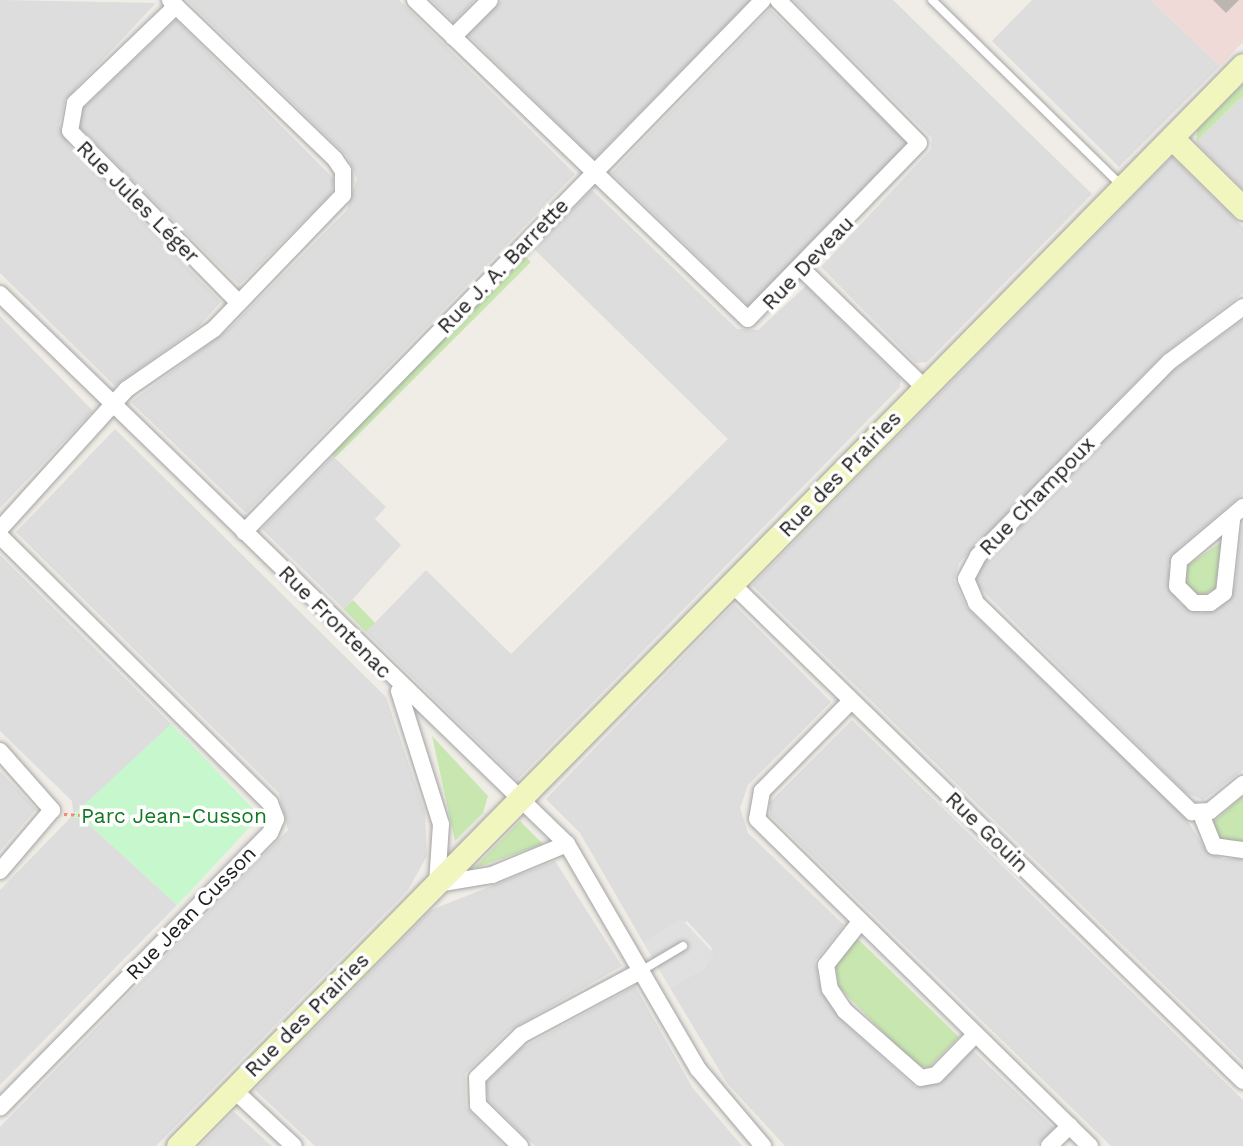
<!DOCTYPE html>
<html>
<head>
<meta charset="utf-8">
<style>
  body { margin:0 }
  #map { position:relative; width:1243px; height:1146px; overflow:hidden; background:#f0ede7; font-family:"Work Sans",sans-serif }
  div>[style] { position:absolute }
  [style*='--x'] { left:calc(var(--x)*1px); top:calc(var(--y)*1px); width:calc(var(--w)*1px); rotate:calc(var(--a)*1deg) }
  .residential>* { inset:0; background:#dedddd; transform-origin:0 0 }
  .commercial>* { inset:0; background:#efdad7 }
  .grass>* { inset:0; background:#c8e7b0; transform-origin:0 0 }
  .park>* { inset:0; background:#c7f7cd }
  .parking>* { inset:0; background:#e0e0e0 }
  .building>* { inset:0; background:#bdb6b0 }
  .path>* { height:2.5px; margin-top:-1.25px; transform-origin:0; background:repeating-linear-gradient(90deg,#f38975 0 3.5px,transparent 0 7px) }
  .roads { filter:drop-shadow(0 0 2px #a4a4a4) drop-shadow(0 0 2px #a4a4a4) }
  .lane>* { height:8px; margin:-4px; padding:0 4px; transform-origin:4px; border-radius:4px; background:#fff }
  .street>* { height:16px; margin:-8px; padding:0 8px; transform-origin:8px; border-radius:8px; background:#fff }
  .secondary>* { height:23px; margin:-11.5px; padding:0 11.5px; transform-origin:11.5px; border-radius:11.5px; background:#f0f6be }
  span { translate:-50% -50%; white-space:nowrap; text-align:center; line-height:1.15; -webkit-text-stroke:7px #fff; paint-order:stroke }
  .street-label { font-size:21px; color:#202020 }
  .park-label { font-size:21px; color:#127a21 }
</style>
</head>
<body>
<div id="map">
  <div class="residential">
    <i style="clip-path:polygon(0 0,156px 3px,65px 100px,59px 125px,70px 147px,221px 302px,199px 326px,115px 386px,0 273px)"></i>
    <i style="clip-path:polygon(187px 0,399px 0,575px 174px,246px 513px,131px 402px,229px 329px,347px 210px,357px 179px,347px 156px)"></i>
    <i style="clip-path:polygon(431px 0,475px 0,454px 22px)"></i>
    <i style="clip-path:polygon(502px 0,751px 0,594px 159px,468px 35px)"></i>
    <i style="clip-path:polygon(793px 0,893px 0,1092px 194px,927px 362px,916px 363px,821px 267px,931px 149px,932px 138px)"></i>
    <i style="clip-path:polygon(1032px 0,1151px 0,1220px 66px,1119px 167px,992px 41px)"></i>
    <i style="left:770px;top:9px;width:192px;height:228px;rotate:44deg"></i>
    <i style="clip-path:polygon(176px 20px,334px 179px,331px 194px,239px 285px,78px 126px,81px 110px)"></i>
    <i style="clip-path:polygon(1243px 96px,1243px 189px,1196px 142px)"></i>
    <i style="clip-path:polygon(1172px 157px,1243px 227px,1243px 293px,1162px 355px,959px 563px,954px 580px,966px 607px,1185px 817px,1206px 850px,1223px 859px,1243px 858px,1243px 1062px,752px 585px)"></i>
    <i style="clip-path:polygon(592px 190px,737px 329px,758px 330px,806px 286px,900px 378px,900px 387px,517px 780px,366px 632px,426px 570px,511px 654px,728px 439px,534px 249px)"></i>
    <i style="clip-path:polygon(0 316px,93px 411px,0 508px)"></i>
    <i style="clip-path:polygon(1243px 320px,1243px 494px,1179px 548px,1168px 565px,1179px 603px,1201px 613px,1219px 608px,1235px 586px,1243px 521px,1243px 770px,1203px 800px,1186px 793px,974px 582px,977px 570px,1171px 372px)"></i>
    <i style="clip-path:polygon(115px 429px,386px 697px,425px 812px,427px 856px,408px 890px,156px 1146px,0 1146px,0 1127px,288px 830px,279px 793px,16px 532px)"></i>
    <i style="clip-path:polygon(333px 456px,386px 507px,375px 519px,401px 545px,344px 609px,262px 529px)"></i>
    <i style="clip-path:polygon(0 555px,171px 724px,81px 813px,73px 812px,72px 801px,0 731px)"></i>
    <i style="clip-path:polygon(734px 604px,831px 702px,748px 785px,740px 808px,748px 833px,844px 925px,815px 961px,821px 991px,842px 1021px,915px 1087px,940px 1083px,972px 1050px,1054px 1128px,1036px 1146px,785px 1146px,727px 1083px,670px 988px,704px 968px,712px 948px,687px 921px,643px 942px,580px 833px,546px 799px)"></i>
    <i style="clip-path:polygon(852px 720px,1243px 1100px,1243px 1146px,1111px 1146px,770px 815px,770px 802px)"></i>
    <i style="clip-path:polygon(0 771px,36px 809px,0 851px)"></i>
    <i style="clip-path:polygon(71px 817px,82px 818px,177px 905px,0 1085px,0 890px)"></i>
    <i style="clip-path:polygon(555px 861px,622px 966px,508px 1031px,465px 1074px,466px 1107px,504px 1146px,315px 1146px,255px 1090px,431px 910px)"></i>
    <i style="clip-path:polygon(635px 986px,692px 1087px,742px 1146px,535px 1146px,488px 1100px,486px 1083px,520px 1049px)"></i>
    <i style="clip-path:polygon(234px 1112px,272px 1146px,200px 1146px)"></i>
  </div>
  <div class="commercial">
    <i style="clip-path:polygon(1151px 0,1243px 0,1243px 42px,1220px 66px)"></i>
  </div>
  <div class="grass">
    <i style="clip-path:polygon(1243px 84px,1243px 96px,1196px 142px,1197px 130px)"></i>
    <i style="left:526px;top:257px;width:7px;height:277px;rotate:45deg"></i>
    <i style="clip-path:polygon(1223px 541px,1218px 587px,1199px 597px,1186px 587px,1184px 568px)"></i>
    <i style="left:353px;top:600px;width:32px;height:13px;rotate:46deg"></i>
    <i style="clip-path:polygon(432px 736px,488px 796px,483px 813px,455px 841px)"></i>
    <i style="clip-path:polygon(1243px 796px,1243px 842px,1219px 841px,1212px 823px)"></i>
    <i style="clip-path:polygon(520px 821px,543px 844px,475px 868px,475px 867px)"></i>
    <i style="clip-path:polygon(857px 938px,959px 1037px,929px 1067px,916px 1066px,839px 987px,835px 962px)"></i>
  </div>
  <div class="park">
    <i style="clip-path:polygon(171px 724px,181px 735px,191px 726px,182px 735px,260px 816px,187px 895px,198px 906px,186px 895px,177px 905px,82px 818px,71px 817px)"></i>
  </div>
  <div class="parking">
    <i style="clip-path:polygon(682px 919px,714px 954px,704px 968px,670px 988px,643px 942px)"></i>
  </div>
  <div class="building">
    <i style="clip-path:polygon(1213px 0,1239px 0,1226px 13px)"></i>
  </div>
  <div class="path">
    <i style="--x:64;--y:814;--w:18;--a:3"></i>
  </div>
  <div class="roads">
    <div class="lane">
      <i style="--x:932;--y:0;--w:263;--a:44.4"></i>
      <i style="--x:641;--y:971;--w:49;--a:-30.8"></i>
    </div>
    <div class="street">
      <i style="--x:415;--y:0;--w:461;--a:43.8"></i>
      <i style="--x:748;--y:319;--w:245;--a:-45.8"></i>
      <i style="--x:919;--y:143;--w:201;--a:-134.6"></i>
      <i style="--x:176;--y:6;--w:140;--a:136.2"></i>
      <i style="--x:75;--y:103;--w:28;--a:100"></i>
      <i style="--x:70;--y:131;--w:241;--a:45.5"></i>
      <i style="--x:453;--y:37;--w:52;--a:-45"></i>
      <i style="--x:802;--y:269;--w:171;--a:44.1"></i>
      <i style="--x:0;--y:294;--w:790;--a:44.13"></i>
      <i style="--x:567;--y:844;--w:260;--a:59.8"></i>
      <i style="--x:698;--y:1069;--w:101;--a:49.8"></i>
      <i style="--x:1243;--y:307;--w:92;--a:143.4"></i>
      <i style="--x:1169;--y:362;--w:272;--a:134.6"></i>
      <i style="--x:978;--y:556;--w:26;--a:118"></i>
      <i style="--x:966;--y:579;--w:26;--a:67"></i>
      <i style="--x:976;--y:603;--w:301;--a:44.1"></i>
      <i style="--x:1192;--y:812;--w:18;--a:-3"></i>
      <i style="--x:1210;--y:811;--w:43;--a:-39.3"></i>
      <i style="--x:1232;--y:520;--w:73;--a:96.3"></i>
      <i style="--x:1224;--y:593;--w:17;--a:144"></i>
      <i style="--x:1210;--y:603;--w:16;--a:180"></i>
      <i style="--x:1194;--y:603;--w:24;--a:-135"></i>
      <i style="--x:1177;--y:586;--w:25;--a:-85"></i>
      <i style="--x:1179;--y:561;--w:84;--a:-40.2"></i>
      <i style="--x:0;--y:529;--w:189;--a:-47.8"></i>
      <i style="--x:127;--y:389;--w:106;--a:-34.6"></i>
      <i style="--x:214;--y:329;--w:186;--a:-46.1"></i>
      <i style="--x:343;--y:195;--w:24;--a:-90"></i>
      <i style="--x:343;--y:171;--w:14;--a:-124"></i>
      <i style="--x:335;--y:159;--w:229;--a:-136.1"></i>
      <i style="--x:244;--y:532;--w:743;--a:-45.71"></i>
      <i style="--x:0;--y:536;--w:380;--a:44.7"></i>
      <i style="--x:270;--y:803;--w:17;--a:69"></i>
      <i style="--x:276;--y:819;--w:15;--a:113"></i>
      <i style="--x:270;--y:833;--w:385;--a:134.5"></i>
      <i style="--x:732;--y:584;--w:713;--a:44.2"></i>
      <i style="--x:399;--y:691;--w:139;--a:72.5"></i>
      <i style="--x:441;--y:824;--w:60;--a:93.8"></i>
      <i style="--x:437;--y:884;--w:56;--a:-9.3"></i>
      <i style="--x:492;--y:875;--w:81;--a:-22.5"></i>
      <i style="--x:851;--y:701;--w:127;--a:134.7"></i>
      <i style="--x:762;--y:791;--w:28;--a:100"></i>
      <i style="--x:757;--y:819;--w:467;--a:44.5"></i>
      <i style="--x:0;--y:751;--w:79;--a:48.6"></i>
      <i style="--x:52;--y:810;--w:80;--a:130.4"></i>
      <i style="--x:1201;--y:814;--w:35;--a:68"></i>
      <i style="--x:1214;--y:846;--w:29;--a:8"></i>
      <i style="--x:860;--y:922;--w:55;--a:128.3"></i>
      <i style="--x:826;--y:965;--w:24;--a:81"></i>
      <i style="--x:830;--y:989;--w:27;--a:56"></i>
      <i style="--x:845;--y:1011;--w:101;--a:41.4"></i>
      <i style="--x:921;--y:1078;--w:15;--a:-11"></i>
      <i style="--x:936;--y:1075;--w:56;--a:-45.7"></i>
      <i style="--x:233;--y:1089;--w:83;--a:43.1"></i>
      <i style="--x:520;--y:1146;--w:59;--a:-135.7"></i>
      <i style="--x:478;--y:1105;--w:27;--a:-92"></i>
      <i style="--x:477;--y:1078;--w:62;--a:-44.3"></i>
      <i style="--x:521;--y:1035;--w:136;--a:-28.1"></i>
      <i style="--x:1049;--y:1146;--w:29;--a:-44"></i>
    </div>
    <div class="secondary">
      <i style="--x:1172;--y:138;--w:100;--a:44.6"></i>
      <i style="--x:178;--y:1146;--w:1517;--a:-45.43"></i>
    </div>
  </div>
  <div class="street-label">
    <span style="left:138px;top:202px;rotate:45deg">Rue Jules Léger</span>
    <span style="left:808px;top:263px;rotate:-46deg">Rue Deveau</span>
    <span style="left:503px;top:266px;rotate:-46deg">Rue J. A. Barrette</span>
    <span style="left:840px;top:474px;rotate:-46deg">Rue des Prairies</span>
    <span style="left:1037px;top:496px;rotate:-46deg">Rue Champoux</span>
    <span style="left:335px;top:622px;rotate:45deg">Rue Frontenac</span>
    <span style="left:987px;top:832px;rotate:44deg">Rue Gouin</span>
    <span style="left:191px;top:913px;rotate:-46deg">Rue Jean Cusson</span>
    <span style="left:307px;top:1015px;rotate:-45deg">Rue des Prairies</span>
  </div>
  <div class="park-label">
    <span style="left:174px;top:816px">Parc Jean-Cusson</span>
  </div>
</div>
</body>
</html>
